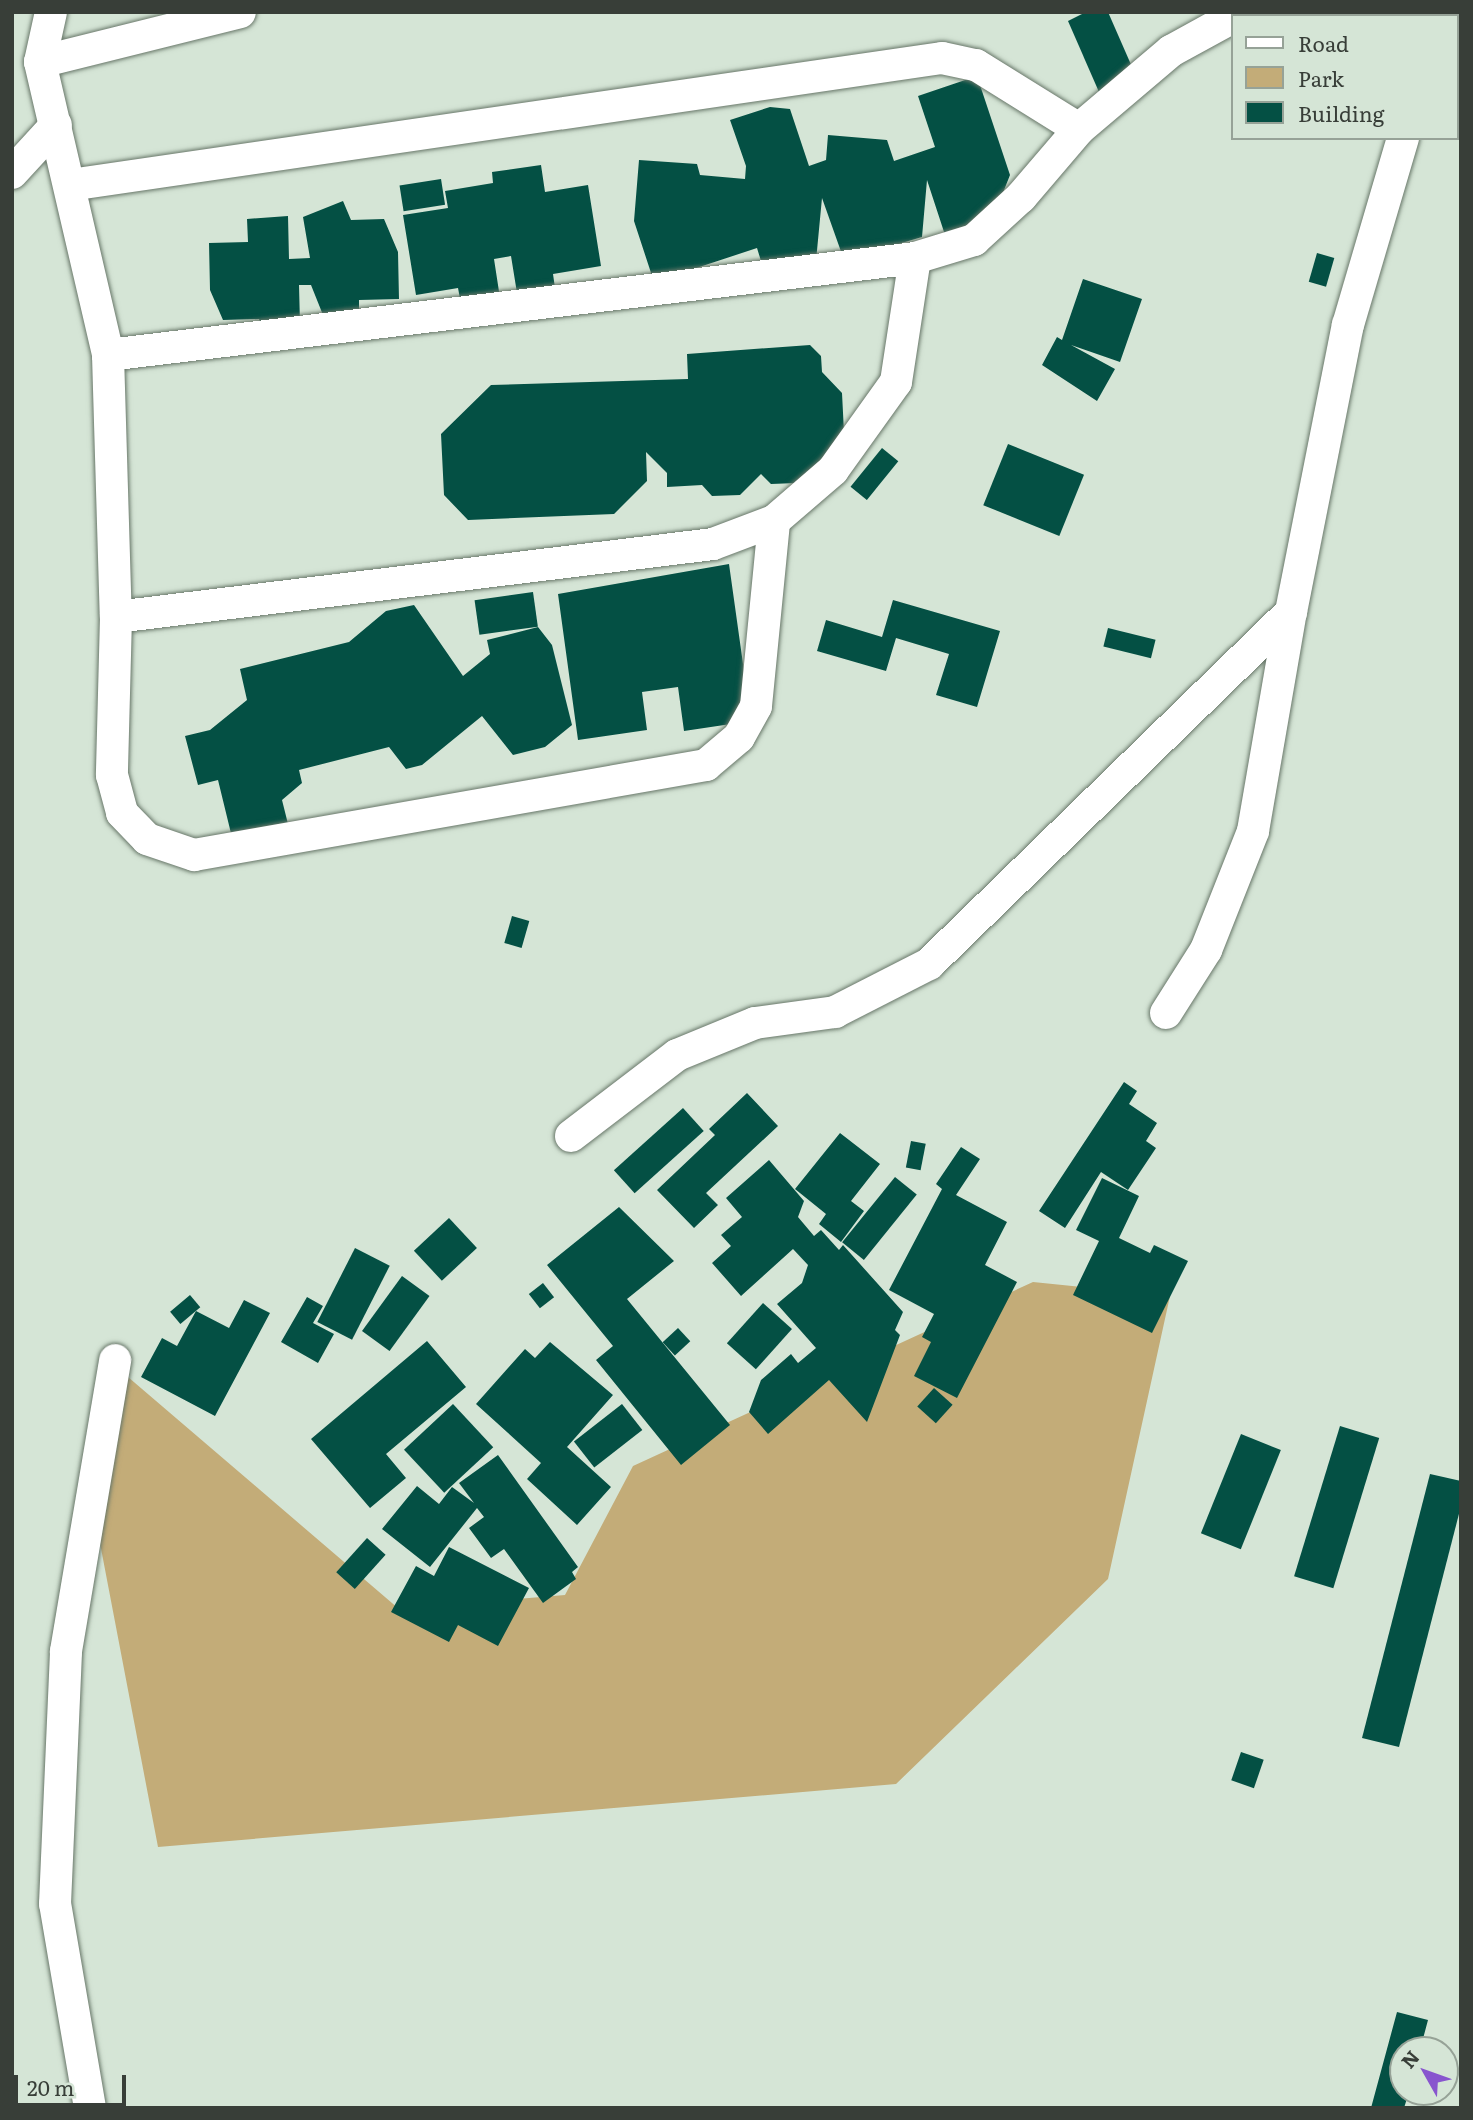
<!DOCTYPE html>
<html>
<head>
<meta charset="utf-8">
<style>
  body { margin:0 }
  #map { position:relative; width:1473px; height:2120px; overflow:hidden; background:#d5e5d6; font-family:Literata,serif }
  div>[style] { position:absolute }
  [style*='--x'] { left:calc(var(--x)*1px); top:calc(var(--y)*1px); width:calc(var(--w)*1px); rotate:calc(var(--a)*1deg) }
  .green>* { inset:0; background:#c3ac78 }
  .building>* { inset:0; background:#045044; transform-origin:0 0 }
  .roads { filter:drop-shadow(0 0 2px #687769) drop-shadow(0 0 2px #687769) }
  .minor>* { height:32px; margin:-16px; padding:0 16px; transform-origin:16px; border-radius:16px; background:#fff }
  span { translate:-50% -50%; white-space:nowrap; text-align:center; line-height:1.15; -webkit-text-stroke:7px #d5e5d6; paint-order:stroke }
  .frame { position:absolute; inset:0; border:14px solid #383e38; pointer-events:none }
  .legend { position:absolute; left:1231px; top:14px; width:228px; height:126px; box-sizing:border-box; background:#d5e5d6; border:2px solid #96a297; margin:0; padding:9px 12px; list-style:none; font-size:21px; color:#383e38 }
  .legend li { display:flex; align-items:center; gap:14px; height:35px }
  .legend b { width:35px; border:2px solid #96a297 }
  .north { position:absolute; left:1389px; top:2036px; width:70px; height:70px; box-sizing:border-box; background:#d5e5d6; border:2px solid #96a297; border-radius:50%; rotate:310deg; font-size:19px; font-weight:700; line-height:28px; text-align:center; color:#383e38 }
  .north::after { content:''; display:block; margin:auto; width:24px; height:32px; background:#8855ce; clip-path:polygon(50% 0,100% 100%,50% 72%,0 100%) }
  .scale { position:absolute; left:14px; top:2075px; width:112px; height:32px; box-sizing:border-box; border:4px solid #383e38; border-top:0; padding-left:9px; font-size:21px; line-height:24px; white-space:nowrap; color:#383e38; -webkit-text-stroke:5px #d5e5d6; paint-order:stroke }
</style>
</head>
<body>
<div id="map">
  <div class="green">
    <i style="clip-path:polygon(1033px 1282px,1170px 1296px,1108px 1579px,896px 1784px,158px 1847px,99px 1538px,121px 1371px,399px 1609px,565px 1595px,633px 1466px)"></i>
  </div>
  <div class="building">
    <i style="clip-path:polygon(1086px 12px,1108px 12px,1136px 76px,1099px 92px,1068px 21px)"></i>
    <i style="clip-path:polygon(977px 76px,1010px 175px,995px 213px,946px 238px,927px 180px,922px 237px,844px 260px,822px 198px,816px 261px,761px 261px,757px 248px,654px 282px,634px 221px,639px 160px,697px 164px,700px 175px,745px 179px,746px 166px,730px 120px,770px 107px,790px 109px,809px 166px,826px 160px,828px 135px,887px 140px,894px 161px,935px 147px,918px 96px)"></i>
    <i style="clip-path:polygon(541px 165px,545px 192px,588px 185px,601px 266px,553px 274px,555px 288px,517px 293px,511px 256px,494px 259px,500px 298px,461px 304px,458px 288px,416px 295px,403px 215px,448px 208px,445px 191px,493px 183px,492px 172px)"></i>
    <i style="left:441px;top:179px;width:26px;height:42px;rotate:81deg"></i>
    <i style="clip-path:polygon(343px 201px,351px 220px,384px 219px,398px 252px,399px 299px,359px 300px,359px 319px,325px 320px,311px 285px,299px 285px,300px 324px,266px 333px,259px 319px,223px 320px,210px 290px,209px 243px,248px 242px,247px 219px,288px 216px,289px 259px,310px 258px,303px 217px)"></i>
    <i style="left:1317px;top:253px;width:18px;height:30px;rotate:16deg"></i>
    <i style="clip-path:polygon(1083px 279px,1142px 299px,1120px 362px,1071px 345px,1115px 369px,1097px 401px,1042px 365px,1057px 337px,1062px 340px)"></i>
    <i style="clip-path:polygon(810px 345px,821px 356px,822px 372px,842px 393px,845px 452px,822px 482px,771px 484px,761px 474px,740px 495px,712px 496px,702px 485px,667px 487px,667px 473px,646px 452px,647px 481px,614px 514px,468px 520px,444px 495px,441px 434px,491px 385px,688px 379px,687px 354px)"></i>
    <i style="left:1008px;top:444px;width:82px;height:66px;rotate:22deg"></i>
    <i style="left:882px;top:448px;width:21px;height:50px;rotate:39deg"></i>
    <i style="clip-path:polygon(729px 564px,751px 721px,684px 731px,678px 687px,642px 692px,647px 730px,578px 740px,558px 594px)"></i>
    <i style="left:533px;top:592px;width:35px;height:59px;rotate:82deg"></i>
    <i style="clip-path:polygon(893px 600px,1000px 631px,977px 707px,936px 695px,949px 654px,896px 638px,886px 671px,817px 651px,826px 620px,882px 637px)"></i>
    <i style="clip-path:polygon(414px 605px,463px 676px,490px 654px,487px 640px,538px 627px,552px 645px,572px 725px,545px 747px,513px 755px,482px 716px,422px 765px,406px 769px,389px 747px,299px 770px,302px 783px,282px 800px,293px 844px,237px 858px,218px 780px,198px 785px,185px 736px,210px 730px,247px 700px,240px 669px,349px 642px,386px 611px)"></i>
    <i style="left:1108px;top:628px;width:49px;height:19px;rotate:14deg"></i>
    <i style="left:512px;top:916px;width:18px;height:28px;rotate:16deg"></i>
    <i style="clip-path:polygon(1124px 1082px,1137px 1091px,1129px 1104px,1157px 1123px,1146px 1141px,1156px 1148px,1128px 1190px,1101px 1172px,1065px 1228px,1039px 1211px)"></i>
    <i style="clip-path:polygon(747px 1093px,778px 1126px,706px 1193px,718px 1205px,694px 1228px,657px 1190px,715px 1135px,709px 1129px)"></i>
    <i style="left:683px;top:1108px;width:31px;height:93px;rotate:48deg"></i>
    <i style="clip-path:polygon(840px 1133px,880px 1164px,851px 1201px,864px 1211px,841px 1242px,819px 1224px,826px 1214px,795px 1189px)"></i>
    <i style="left:911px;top:1141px;width:15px;height:27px;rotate:11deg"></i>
    <i style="clip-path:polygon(961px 1147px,980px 1159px,956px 1195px,1007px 1222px,985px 1265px,1017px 1282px,957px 1398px,914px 1376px,931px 1342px,922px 1337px,934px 1314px,889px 1290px,942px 1189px,936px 1184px)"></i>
    <i style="clip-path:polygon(769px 1160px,804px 1201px,798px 1217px,814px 1236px,821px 1230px,839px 1250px,843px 1245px,903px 1312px,895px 1330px,900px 1335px,867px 1422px,829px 1380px,768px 1434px,749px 1412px,761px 1380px,791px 1354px,798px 1363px,816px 1348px,777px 1304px,802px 1283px,808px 1265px,793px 1249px,741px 1296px,712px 1263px,731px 1246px,721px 1235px,742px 1217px,726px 1198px)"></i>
    <i style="left:895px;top:1177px;width:28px;height:84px;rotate:39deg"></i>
    <i style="clip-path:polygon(1102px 1178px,1139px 1196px,1119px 1238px,1150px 1253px,1154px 1245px,1188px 1261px,1152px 1333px,1073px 1295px,1099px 1241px,1076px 1230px)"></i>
    <i style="clip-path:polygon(619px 1207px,674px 1261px,627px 1299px,730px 1425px,681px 1465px,596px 1360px,613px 1346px,547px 1265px)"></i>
    <i style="left:449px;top:1218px;width:41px;height:48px;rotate:47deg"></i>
    <i style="left:355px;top:1248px;width:39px;height:83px;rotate:27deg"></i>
    <i style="left:402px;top:1276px;width:34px;height:68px;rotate:36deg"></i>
    <i style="left:543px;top:1283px;width:18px;height:18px;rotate:52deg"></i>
    <i style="left:190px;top:1295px;width:16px;height:26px;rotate:50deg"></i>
    <i style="clip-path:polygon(307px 1297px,323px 1306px,313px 1323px,334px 1334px,318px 1363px,281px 1342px)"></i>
    <i style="clip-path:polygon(244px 1300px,270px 1313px,215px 1416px,141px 1377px,162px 1338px,177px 1346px,196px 1311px,229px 1328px)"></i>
    <i style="left:763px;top:1303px;width:39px;height:54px;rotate:42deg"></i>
    <i style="left:678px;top:1328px;width:18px;height:21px;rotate:47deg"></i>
    <i style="clip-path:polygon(427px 1341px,466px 1387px,386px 1454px,406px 1478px,370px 1508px,311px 1439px)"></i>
    <i style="clip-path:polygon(550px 1342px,613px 1395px,567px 1447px,611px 1487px,577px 1525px,527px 1479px,541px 1463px,476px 1404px,525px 1349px,535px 1358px)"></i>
    <i style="left:934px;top:1388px;width:25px;height:25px;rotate:42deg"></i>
    <i style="left:453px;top:1404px;width:59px;height:67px;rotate:47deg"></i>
    <i style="left:622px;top:1404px;width:33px;height:61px;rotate:52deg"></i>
    <i style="left:1340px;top:1426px;width:41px;height:157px;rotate:17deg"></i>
    <i style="left:1241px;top:1434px;width:43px;height:107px;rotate:22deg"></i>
    <i style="clip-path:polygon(498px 1455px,578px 1567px,572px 1572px,576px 1579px,543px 1603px,504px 1549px,491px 1558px,469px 1528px,484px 1517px,477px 1508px,430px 1567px,382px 1529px,417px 1486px,439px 1504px,452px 1487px,474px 1503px,459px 1483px)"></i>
    <i style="clip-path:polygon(1430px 1474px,1461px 1481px,1461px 1506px,1399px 1747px,1362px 1738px)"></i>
    <i style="left:367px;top:1538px;width:25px;height:46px;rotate:42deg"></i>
    <i style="clip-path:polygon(449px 1547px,529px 1588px,498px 1646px,458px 1625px,449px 1642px,391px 1612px,416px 1566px,434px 1576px)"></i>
    <i style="left:1241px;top:1752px;width:24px;height:30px;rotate:19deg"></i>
    <i style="clip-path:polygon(1397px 2012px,1428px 2020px,1420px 2050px,1403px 2050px,1403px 2092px,1409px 2092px,1404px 2108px,1371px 2108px)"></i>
  </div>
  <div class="roads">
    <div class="minor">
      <i style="--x:51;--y:12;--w:51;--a:102.4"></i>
      <i style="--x:40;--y:62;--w:206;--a:-14"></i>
      <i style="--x:1446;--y:16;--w:4;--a:-76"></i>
      <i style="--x:40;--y:62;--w:301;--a:76.9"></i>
      <i style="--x:108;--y:355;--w:262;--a:88.3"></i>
      <i style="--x:116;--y:617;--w:158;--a:91.5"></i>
      <i style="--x:112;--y:775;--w:39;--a:75"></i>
      <i style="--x:122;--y:813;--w:36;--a:46"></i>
      <i style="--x:147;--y:839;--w:50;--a:18.8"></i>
      <i style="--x:194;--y:855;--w:520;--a:-9.97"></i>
      <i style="--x:706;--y:765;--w:43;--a:-40.3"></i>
      <i style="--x:739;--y:737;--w:35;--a:-61"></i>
      <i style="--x:756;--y:706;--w:186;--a:-84.4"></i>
      <i style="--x:12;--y:173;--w:65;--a:-47.5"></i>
      <i style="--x:70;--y:185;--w:881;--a:-8.29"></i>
      <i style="--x:942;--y:58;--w:35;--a:12"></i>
      <i style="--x:976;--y:65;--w:121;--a:31.9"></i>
      <i style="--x:108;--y:355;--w:813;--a:-6.85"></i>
      <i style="--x:915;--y:258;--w:62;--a:-17"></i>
      <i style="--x:974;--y:240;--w:64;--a:-42.5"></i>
      <i style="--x:1021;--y:197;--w:89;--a:-49.5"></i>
      <i style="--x:1079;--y:129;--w:121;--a:-40.3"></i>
      <i style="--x:1171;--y:51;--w:71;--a:-28.7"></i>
      <i style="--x:116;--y:617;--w:601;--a:-6.97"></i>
      <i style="--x:713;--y:544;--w:65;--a:-20.7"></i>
      <i style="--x:774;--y:521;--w:78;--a:-40.8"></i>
      <i style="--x:833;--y:470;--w:108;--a:-54.4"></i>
      <i style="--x:896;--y:382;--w:125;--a:-81.3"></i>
      <i style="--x:1166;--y:1013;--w:75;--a:-57.6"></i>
      <i style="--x:1206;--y:950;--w:128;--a:-68.4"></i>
      <i style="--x:1253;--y:831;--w:222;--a:-80.2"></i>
      <i style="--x:571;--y:1136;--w:133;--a:-37.4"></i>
      <i style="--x:677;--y:1055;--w:84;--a:-22.3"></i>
      <i style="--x:755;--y:1023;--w:81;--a:-7.8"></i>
      <i style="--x:835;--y:1012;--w:106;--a:-27.1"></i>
      <i style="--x:929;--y:964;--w:505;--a:-44.2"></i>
      <i style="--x:1291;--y:612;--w:293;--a:-78.8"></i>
      <i style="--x:1348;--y:325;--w:195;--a:-73.6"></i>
      <i style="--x:90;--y:2108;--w:207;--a:-99.7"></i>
      <i style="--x:55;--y:1904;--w:253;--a:-87.5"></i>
      <i style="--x:66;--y:1651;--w:295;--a:-80.4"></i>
    </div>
  </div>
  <div class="frame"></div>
  <ul class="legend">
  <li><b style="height:9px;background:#fff"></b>Road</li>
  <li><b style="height:19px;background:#c3ac78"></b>Park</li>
  <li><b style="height:19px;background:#045044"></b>Building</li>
  </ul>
  <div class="north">N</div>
  <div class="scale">20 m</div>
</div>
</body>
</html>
